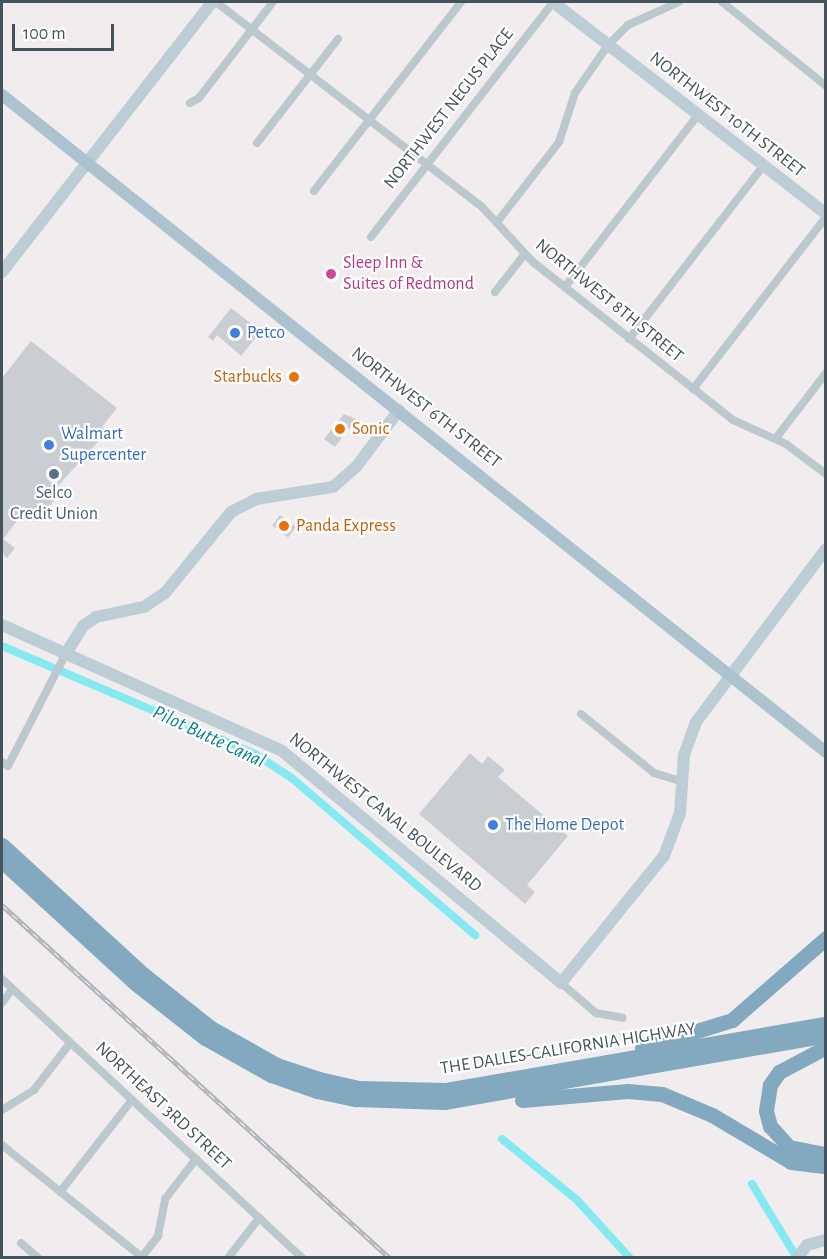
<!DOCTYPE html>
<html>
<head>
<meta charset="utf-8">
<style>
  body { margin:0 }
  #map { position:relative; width:827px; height:1259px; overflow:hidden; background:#f1edee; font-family:"Alegreya Sans",sans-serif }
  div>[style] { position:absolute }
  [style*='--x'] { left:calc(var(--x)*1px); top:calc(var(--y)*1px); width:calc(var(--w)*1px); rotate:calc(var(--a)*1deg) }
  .canal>* { height:8px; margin:-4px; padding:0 4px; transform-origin:4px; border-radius:4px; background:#84e9f0 }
  .building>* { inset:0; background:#caced3; transform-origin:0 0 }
  .street>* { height:8px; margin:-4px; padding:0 4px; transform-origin:4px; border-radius:4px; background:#bbc8ce }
  .secondary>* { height:12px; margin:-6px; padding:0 6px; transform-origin:6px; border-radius:6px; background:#bdcdd6 }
  .primary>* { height:12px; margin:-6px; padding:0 6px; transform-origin:6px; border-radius:6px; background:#acc2ce }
  .highway>* { height:15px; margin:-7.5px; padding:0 7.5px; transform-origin:7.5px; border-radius:7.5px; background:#82a9bf }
  .rail>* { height:4.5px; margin-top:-2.25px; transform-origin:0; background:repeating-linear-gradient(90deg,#fff 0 7px,#afb4b9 0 14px); box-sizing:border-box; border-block:2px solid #afb4b9 }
  .dots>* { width:16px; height:16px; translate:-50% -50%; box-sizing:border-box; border:3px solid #fff; border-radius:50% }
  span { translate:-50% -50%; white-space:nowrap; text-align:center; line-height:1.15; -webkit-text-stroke:4.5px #fff; paint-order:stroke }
  .street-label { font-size:18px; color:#45545c }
  .hotel-label { font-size:18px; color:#b23c85 }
  .left { translate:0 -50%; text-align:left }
  .shop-label { font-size:18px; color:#366cbe }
  .food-label { font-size:18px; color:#c56008 }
  .right { translate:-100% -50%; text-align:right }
  .service-label { font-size:18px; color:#4e5e75 }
  .water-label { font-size:20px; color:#087f88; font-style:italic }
  .frame { position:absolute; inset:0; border:3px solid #45545c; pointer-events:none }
  .scale { position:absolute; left:12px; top:24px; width:102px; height:27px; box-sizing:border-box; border:3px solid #45545c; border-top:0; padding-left:8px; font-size:18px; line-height:21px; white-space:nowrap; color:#45545c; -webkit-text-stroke:4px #fff; paint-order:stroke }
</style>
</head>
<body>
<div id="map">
  <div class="canal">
    <i style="--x:2;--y:646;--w:275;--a:23.1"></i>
    <i style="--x:255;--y:754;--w:45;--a:33.3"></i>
    <i style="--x:293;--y:779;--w:240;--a:40.6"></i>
    <i style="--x:502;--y:1139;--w:97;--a:39.1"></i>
    <i style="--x:577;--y:1200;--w:79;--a:47.6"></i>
    <i style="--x:752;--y:1184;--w:87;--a:58.7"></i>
  </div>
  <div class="building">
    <i style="clip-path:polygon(231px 308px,261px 331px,241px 356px,217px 335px,213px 341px,208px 337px)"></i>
    <i style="clip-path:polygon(31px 341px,117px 408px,102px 427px,108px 431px,55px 489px,60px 493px,37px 522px,24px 512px,3px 539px,15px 548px,7px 558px,2px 553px,2px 378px)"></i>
    <i style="clip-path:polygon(344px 414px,356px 419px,335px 447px,324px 439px)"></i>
    <i style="left:280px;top:515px;width:20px;height:13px;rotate:37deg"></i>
    <i style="clip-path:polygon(470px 753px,482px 764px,488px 756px,505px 770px,498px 777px,568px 836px,527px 885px,535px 892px,525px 904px,419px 814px)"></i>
  </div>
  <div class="street">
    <i style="--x:216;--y:2;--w:336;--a:37.6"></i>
    <i style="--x:482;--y:207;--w:75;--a:47.2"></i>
    <i style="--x:533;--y:262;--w:255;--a:38.3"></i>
    <i style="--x:733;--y:420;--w:58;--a:24.4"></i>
    <i style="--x:786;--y:444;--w:50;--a:36.9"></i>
    <i style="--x:722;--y:2;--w:134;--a:38.9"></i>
    <i style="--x:190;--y:103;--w:10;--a:-29"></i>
    <i style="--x:199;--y:98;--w:121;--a:-52.4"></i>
    <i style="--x:257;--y:143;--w:132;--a:-52.1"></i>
    <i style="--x:314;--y:191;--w:239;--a:-52.1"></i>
    <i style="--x:498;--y:221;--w:100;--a:-52.3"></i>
    <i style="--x:559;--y:142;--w:52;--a:-71.9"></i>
    <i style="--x:575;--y:93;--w:58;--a:-55.5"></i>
    <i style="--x:608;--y:45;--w:28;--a:-45"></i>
    <i style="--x:628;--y:25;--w:56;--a:-24.3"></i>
    <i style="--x:371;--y:237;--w:297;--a:-52.2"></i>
    <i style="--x:565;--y:287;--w:216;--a:-52.3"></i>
    <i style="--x:495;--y:292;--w:47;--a:-51.9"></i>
    <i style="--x:629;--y:339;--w:219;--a:-52.2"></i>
    <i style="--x:693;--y:389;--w:217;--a:-52.3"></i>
    <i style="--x:776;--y:438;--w:82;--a:-52.4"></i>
    <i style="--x:581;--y:714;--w:94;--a:38.9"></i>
    <i style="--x:654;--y:773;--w:28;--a:17"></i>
    <i style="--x:2;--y:762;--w:7;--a:34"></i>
    <i style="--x:8;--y:766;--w:125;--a:-62.8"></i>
    <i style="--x:2;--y:979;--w:410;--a:42.9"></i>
    <i style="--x:561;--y:983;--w:46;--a:40.6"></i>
    <i style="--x:596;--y:1013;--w:27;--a:10"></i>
    <i style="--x:2;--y:1003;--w:17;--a:-54"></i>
    <i style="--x:2;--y:1110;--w:38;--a:-32"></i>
    <i style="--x:34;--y:1090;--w:59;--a:-52.5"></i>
    <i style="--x:2;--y:1145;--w:181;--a:38.7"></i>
    <i style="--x:60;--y:1192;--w:117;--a:-52"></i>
    <i style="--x:21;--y:1243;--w:23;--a:41"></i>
    <i style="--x:141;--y:1258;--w:28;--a:-52"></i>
    <i style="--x:158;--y:1236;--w:38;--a:-79"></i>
    <i style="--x:165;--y:1199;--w:51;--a:-52.2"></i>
    <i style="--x:228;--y:1258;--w:51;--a:-52.2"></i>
  </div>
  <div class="secondary">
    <i style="--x:553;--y:2;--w:346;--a:37.8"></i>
    <i style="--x:2;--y:272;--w:342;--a:-52.1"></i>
    <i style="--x:2;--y:625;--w:307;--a:24.2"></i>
    <i style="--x:282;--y:751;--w:363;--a:39.7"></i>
    <i style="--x:561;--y:983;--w:164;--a:-51"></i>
    <i style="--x:664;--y:856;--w:46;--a:-69.6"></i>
    <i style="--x:680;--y:813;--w:58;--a:-86.1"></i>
    <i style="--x:684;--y:755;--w:35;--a:-70"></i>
    <i style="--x:696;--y:722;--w:216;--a:-53.1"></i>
    <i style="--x:65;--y:655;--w:34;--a:-58"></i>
    <i style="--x:83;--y:626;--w:16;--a:-35"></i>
    <i style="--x:96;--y:617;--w:49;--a:-11.8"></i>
    <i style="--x:144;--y:607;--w:25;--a:-34"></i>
    <i style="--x:165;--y:593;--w:104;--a:-50.8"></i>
    <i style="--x:231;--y:512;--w:28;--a:-27"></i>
    <i style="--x:256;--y:499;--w:78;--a:-8.9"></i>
    <i style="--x:333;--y:487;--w:30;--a:-41"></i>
    <i style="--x:356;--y:467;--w:71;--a:-53"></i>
    <i style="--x:797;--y:1258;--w:16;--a:-52"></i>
    <i style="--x:807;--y:1245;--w:20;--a:-15"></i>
  </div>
  <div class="primary">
    <i style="--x:2;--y:95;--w:1054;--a:38.57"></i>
  </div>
  <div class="highway">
    <i style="--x:2;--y:845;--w:191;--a:42.5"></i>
    <i style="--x:143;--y:974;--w:87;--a:38.5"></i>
    <i style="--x:211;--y:1028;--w:76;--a:29.3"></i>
    <i style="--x:277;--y:1065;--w:44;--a:18.4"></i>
    <i style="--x:319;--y:1079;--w:41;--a:12.7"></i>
    <i style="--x:359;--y:1088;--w:87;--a:1.3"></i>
    <i style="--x:446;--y:1090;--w:386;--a:-9.9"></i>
    <i style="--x:2;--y:861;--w:180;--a:42.5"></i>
    <i style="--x:135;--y:983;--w:89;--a:38.2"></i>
    <i style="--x:205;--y:1038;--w:76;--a:29.3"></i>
    <i style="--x:271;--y:1075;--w:49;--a:19.2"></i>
    <i style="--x:317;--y:1091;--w:40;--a:12"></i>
    <i style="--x:356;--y:1099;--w:88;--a:2"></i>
    <i style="--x:444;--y:1102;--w:388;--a:-9.9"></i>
    <i style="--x:826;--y:1047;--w:53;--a:152"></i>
    <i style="--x:779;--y:1072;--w:16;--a:125"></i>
    <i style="--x:770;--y:1085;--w:26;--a:99"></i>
    <i style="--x:766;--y:1111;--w:16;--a:75"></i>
    <i style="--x:770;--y:1126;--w:28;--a:48"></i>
    <i style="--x:789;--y:1147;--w:38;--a:11"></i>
    <i style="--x:642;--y:1048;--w:94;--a:-17.3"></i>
    <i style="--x:732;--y:1020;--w:125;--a:-41.1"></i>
    <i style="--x:522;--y:1100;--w:106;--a:-4.9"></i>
    <i style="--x:628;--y:1091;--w:34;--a:5"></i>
    <i style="--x:662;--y:1094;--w:54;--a:22.8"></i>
    <i style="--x:712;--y:1115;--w:92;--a:30.7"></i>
    <i style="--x:791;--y:1162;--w:35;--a:7"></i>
  </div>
  <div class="rail">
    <i style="--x:2;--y:905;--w:525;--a:42.3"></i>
  </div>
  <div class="dots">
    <i style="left:331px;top:274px;background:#d1479c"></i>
    <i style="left:235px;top:333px;background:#3f7fe0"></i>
    <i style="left:294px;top:377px;background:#e8710a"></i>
    <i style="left:340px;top:429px;background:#e8710a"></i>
    <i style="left:49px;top:445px;background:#3f7fe0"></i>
    <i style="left:54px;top:474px;background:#5c6f8a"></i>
    <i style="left:284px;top:526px;background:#e8710a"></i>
    <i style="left:493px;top:825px;background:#3f7fe0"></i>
  </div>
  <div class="street-label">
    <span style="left:449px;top:109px;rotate:-52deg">NORTHWEST NEGUS PLACE</span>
    <span style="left:727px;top:115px;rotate:38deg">NORTHWEST 10TH STREET</span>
    <span style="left:609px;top:301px;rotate:39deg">NORTHWEST 8TH STREET</span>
    <span style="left:426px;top:408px;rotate:38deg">NORTHWEST 6TH STREET</span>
    <span style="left:385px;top:813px;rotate:39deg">NORTHWEST CANAL BOULEVARD</span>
    <span style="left:568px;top:1049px;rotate:-9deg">THE DALLES-CALIFORNIA HIGHWAY</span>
    <span style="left:163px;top:1106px;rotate:43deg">NORTHEAST 3RD STREET</span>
  </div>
  <div class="hotel-label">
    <span class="left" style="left:343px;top:274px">Sleep Inn &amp;<br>Suites of Redmond</span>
  </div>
  <div class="shop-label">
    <span class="left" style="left:247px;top:333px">Petco</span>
    <span class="left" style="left:61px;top:445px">Walmart<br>Supercenter</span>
    <span class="left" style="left:505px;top:825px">The Home Depot</span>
  </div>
  <div class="food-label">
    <span class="right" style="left:282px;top:377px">Starbucks</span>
    <span class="left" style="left:352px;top:429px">Sonic</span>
    <span class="left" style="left:296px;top:526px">Panda Express</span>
  </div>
  <div class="service-label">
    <span style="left:54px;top:504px">Selco<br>Credit Union</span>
  </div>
  <div class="water-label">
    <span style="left:209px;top:737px;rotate:25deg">Pilot Butte Canal</span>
  </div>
  <div class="frame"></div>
  <div class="scale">100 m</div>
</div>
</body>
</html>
